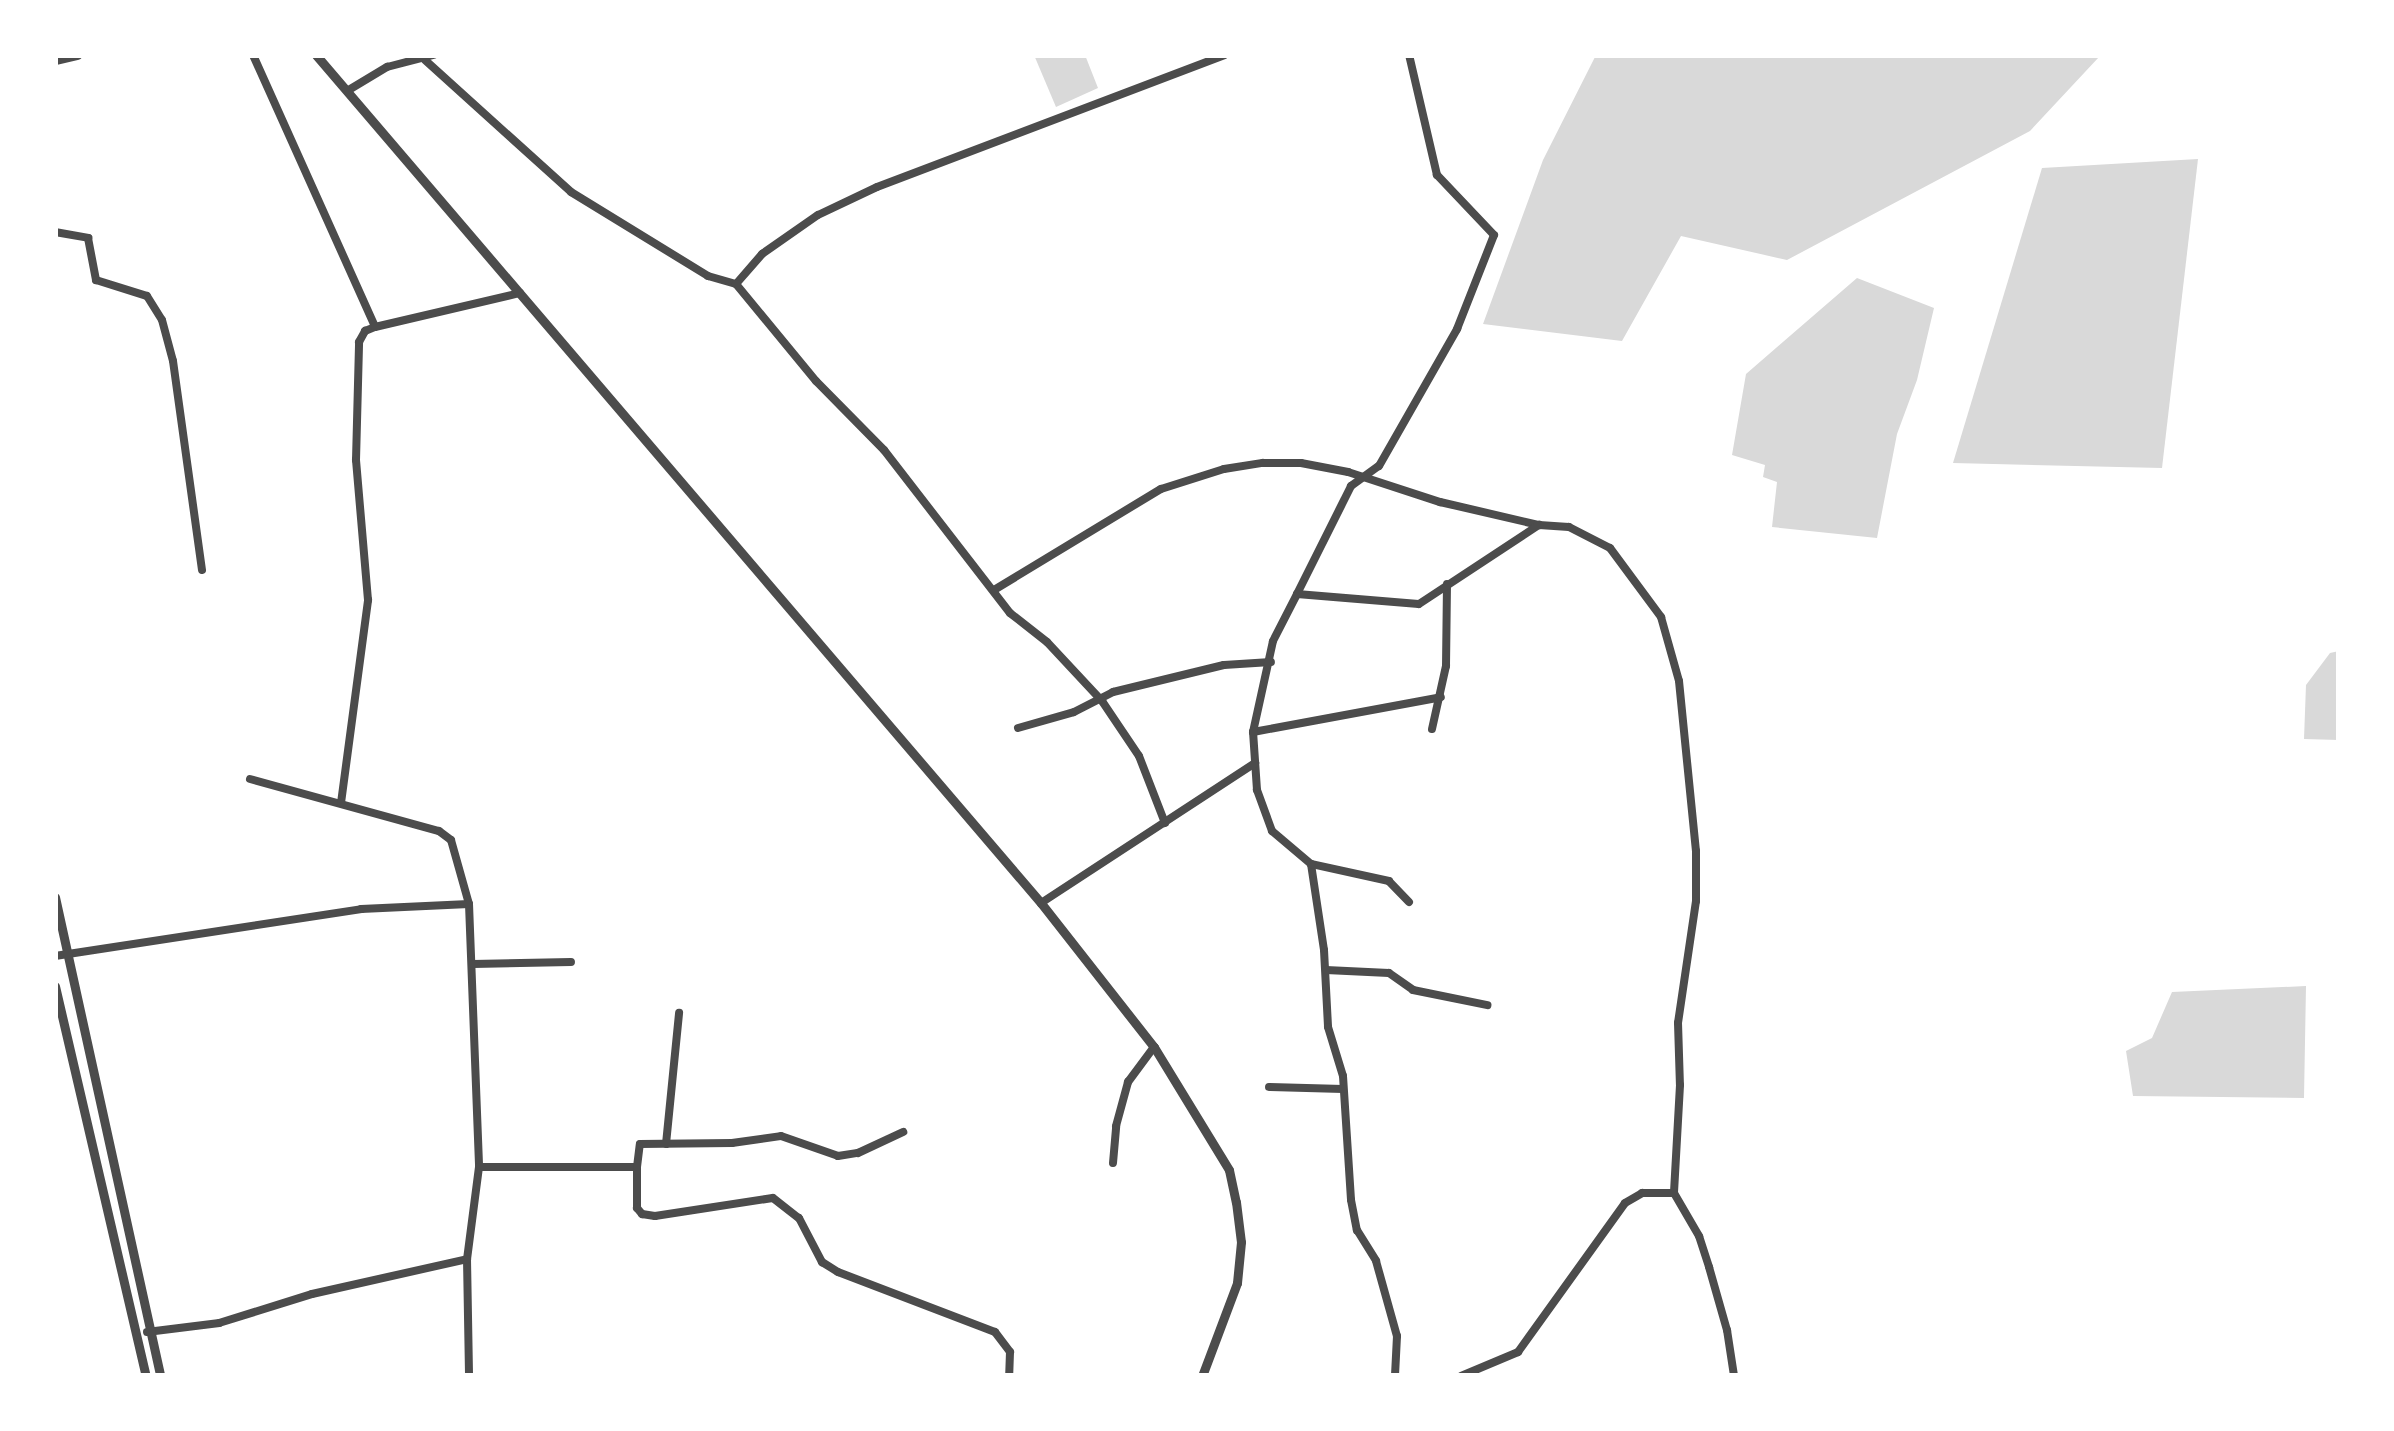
<!DOCTYPE html>
<html>
<head>
<meta charset="utf-8">
<style>
  body { margin:0 }
  #map { position:relative; width:2394px; height:1431px; overflow:hidden; background:#fff; font-family:Montserrat,sans-serif }
  div>[style] { position:absolute }
  [style*='--x'] { left:calc(var(--x)*1px); top:calc(var(--y)*1px); width:calc(var(--w)*1px); rotate:calc(var(--a)*1deg) }
  .water>* { inset:0; background:#d9d9d9 }
  .minor>* { height:8px; margin:-4px; padding:0 4px; transform-origin:4px; border-radius:4px; background:#4c4c4c }
  .tertiary>* { height:9px; margin:-4.5px; padding:0 4.5px; transform-origin:4.5px; border-radius:4.5px; background:#4c4c4c }
  span { translate:-50% -50%; white-space:nowrap; text-align:center; line-height:1.15; -webkit-text-stroke:10px #fff; paint-order:stroke }
  .frame { position:absolute; inset:0; border:58px solid #fff; pointer-events:none }
</style>
</head>
<body>
<div id="map">
  <div class="water">
    <i style="clip-path:polygon(1034px 55px,1085px 55px,1098px 88px,1056px 107px)"></i>
    <i style="clip-path:polygon(1596px 55px,2095px 55px,2099px 57px,2030px 131px,1787px 260px,1681px 236px,1622px 341px,1483px 324px,1543px 160px)"></i>
    <i style="clip-path:polygon(2198px 159px,2162px 468px,1953px 463px,2042px 168px)"></i>
    <i style="clip-path:polygon(1857px 278px,1934px 308px,1917px 380px,1897px 434px,1877px 538px,1772px 527px,1777px 482px,1763px 477px,1765px 465px,1732px 455px,1746px 374px)"></i>
    <i style="clip-path:polygon(2339px 651px,2339px 740px,2304px 739px,2306px 685px,2330px 653px)"></i>
    <i style="clip-path:polygon(2306px 986px,2304px 1098px,2133px 1096px,2126px 1051px,2152px 1038px,2172px 992px)"></i>
  </div>
  <div class="minor">
    <i style="--x:253;--y:55;--w:298;--a:65.8"></i>
    <i style="--x:425;--y:60;--w:197;--a:42.1"></i>
    <i style="--x:571;--y:192;--w:161;--a:31.5"></i>
    <i style="--x:708;--y:276;--w:29;--a:16"></i>
    <i style="--x:736;--y:284;--w:40;--a:-49"></i>
    <i style="--x:762;--y:254;--w:68;--a:-34.9"></i>
    <i style="--x:818;--y:215;--w:65;--a:-25.4"></i>
    <i style="--x:877;--y:187;--w:372;--a:-20.8"></i>
    <i style="--x:347;--y:91;--w:47;--a:-31"></i>
    <i style="--x:387;--y:67;--w:48;--a:-14.6"></i>
    <i style="--x:55;--y:232;--w:34;--a:10"></i>
    <i style="--x:88;--y:238;--w:43;--a:79.2"></i>
    <i style="--x:96;--y:280;--w:53;--a:17.4"></i>
    <i style="--x:147;--y:296;--w:28;--a:58"></i>
    <i style="--x:162;--y:320;--w:42;--a:75"></i>
    <i style="--x:173;--y:361;--w:211;--a:82.1"></i>
    <i style="--x:736;--y:284;--w:126;--a:50.5"></i>
    <i style="--x:816;--y:381;--w:97;--a:45.4"></i>
    <i style="--x:884;--y:450;--w:206;--a:52.3"></i>
    <i style="--x:1010;--y:613;--w:47;--a:38.1"></i>
    <i style="--x:1047;--y:642;--w:81;--a:47"></i>
    <i style="--x:1102;--y:701;--w:66;--a:56.1"></i>
    <i style="--x:1139;--y:756;--w:72;--a:68.8"></i>
    <i style="--x:994;--y:590;--w:195;--a:-31.2"></i>
    <i style="--x:1161;--y:489;--w:66;--a:-17.6"></i>
    <i style="--x:1224;--y:469;--w:39;--a:-9"></i>
    <i style="--x:1263;--y:463;--w:38;--a:0"></i>
    <i style="--x:1301;--y:463;--w:48;--a:10.8"></i>
    <i style="--x:1348;--y:472;--w:97;--a:18.1"></i>
    <i style="--x:1440;--y:502;--w:102;--a:13.1"></i>
    <i style="--x:1539;--y:525;--w:30;--a:4"></i>
    <i style="--x:1569;--y:527;--w:46;--a:27.1"></i>
    <i style="--x:1610;--y:548;--w:86;--a:53.5"></i>
    <i style="--x:1661;--y:617;--w:66;--a:74.3"></i>
    <i style="--x:1679;--y:681;--w:171;--a:84.3"></i>
    <i style="--x:1696;--y:851;--w:50;--a:90"></i>
    <i style="--x:1696;--y:901;--w:123;--a:98.4"></i>
    <i style="--x:1678;--y:1023;--w:62;--a:88.2"></i>
    <i style="--x:1680;--y:1085;--w:108;--a:93.2"></i>
    <i style="--x:1674;--y:1193;--w:50;--a:59.8"></i>
    <i style="--x:1699;--y:1236;--w:33;--a:72"></i>
    <i style="--x:1709;--y:1267;--w:66;--a:74.1"></i>
    <i style="--x:1727;--y:1330;--w:47;--a:81.3"></i>
    <i style="--x:1297;--y:594;--w:121;--a:-63.4"></i>
    <i style="--x:1351;--y:486;--w:34;--a:-36"></i>
    <i style="--x:1379;--y:466;--w:158;--a:-60.3"></i>
    <i style="--x:1457;--y:329;--w:101;--a:-68.5"></i>
    <i style="--x:1494;--y:235;--w:83;--a:-133.5"></i>
    <i style="--x:1437;--y:175;--w:123;--a:-103.1"></i>
    <i style="--x:1018;--y:728;--w:58;--a:-15.9"></i>
    <i style="--x:1074;--y:712;--w:44;--a:-27.1"></i>
    <i style="--x:1113;--y:692;--w:114;--a:-13.7"></i>
    <i style="--x:1224;--y:665;--w:47;--a:-3.7"></i>
    <i style="--x:1432;--y:729;--w:65;--a:-77.5"></i>
    <i style="--x:1446;--y:666;--w:82;--a:-89.3"></i>
    <i style="--x:1253;--y:732;--w:191;--a:-10.5"></i>
    <i style="--x:250;--y:779;--w:196;--a:15.4"></i>
    <i style="--x:439;--y:831;--w:15;--a:37"></i>
    <i style="--x:451;--y:840;--w:66;--a:74.3"></i>
    <i style="--x:341;--y:803;--w:205;--a:-82.4"></i>
    <i style="--x:368;--y:600;--w:141;--a:-94.9"></i>
    <i style="--x:356;--y:460;--w:118;--a:-88.5"></i>
    <i style="--x:359;--y:342;--w:13;--a:-61"></i>
    <i style="--x:365;--y:331;--w:11;--a:-22"></i>
    <i style="--x:375;--y:327;--w:149;--a:-13.2"></i>
    <i style="--x:1311;--y:864;--w:87;--a:81.4"></i>
    <i style="--x:1324;--y:950;--w:77;--a:87"></i>
    <i style="--x:1328;--y:1027;--w:51;--a:73"></i>
    <i style="--x:1343;--y:1076;--w:124;--a:86.3"></i>
    <i style="--x:1351;--y:1200;--w:31;--a:79"></i>
    <i style="--x:1357;--y:1230;--w:36;--a:58"></i>
    <i style="--x:1376;--y:1261;--w:78;--a:74.4"></i>
    <i style="--x:1397;--y:1336;--w:40;--a:92.9"></i>
    <i style="--x:1409;--y:902;--w:29;--a:-134"></i>
    <i style="--x:1389;--y:881;--w:80;--a:-167.7"></i>
    <i style="--x:1311;--y:864;--w:51;--a:-139.8"></i>
    <i style="--x:1272;--y:831;--w:44;--a:-110.1"></i>
    <i style="--x:1257;--y:790;--w:58;--a:-93.9"></i>
    <i style="--x:1253;--y:732;--w:93;--a:-77.6"></i>
    <i style="--x:1273;--y:641;--w:53;--a:-62.9"></i>
    <i style="--x:1297;--y:594;--w:122;--a:4.7"></i>
    <i style="--x:1419;--y:604;--w:144;--a:-33.4"></i>
    <i style="--x:1041;--y:903;--w:256;--a:-33.2"></i>
    <i style="--x:55;--y:956;--w:310;--a:-8.7"></i>
    <i style="--x:361;--y:909;--w:108;--a:-2.7"></i>
    <i style="--x:469;--y:904;--w:263;--a:87.8"></i>
    <i style="--x:479;--y:1167;--w:93;--a:97.4"></i>
    <i style="--x:467;--y:1259;--w:117;--a:89"></i>
    <i style="--x:473;--y:964;--w:98;--a:-1.2"></i>
    <i style="--x:1326;--y:970;--w:63;--a:2.7"></i>
    <i style="--x:1389;--y:973;--w:29;--a:35"></i>
    <i style="--x:1413;--y:990;--w:76;--a:11.5"></i>
    <i style="--x:1269;--y:1087;--w:74;--a:1.5"></i>
    <i style="--x:666;--y:1144;--w:132;--a:-84.3"></i>
    <i style="--x:1113;--y:1163;--w:37;--a:-85"></i>
    <i style="--x:1116;--y:1126;--w:46;--a:-74.7"></i>
    <i style="--x:1128;--y:1082;--w:44;--a:-53.4"></i>
    <i style="--x:479;--y:1167;--w:158;--a:0"></i>
    <i style="--x:637;--y:1167;--w:41;--a:90"></i>
    <i style="--x:637;--y:1208;--w:8;--a:50"></i>
    <i style="--x:642;--y:1214;--w:13;--a:9"></i>
    <i style="--x:655;--y:1216;--w:119;--a:-8.7"></i>
    <i style="--x:773;--y:1198;--w:33;--a:38"></i>
    <i style="--x:799;--y:1218;--w:50;--a:62.4"></i>
    <i style="--x:822;--y:1262;--w:19;--a:32"></i>
    <i style="--x:838;--y:1272;--w:168;--a:20.9"></i>
    <i style="--x:995;--y:1332;--w:25;--a:53"></i>
    <i style="--x:1010;--y:1352;--w:24;--a:92"></i>
    <i style="--x:637;--y:1167;--w:23;--a:-83"></i>
    <i style="--x:640;--y:1144;--w:92;--a:-0.6"></i>
    <i style="--x:732;--y:1143;--w:49;--a:-8.1"></i>
    <i style="--x:781;--y:1136;--w:60;--a:19.3"></i>
    <i style="--x:838;--y:1156;--w:20;--a:-9"></i>
    <i style="--x:858;--y:1153;--w:50;--a:-25"></i>
    <i style="--x:147;--y:1332;--w:73;--a:-7.1"></i>
    <i style="--x:219;--y:1323;--w:97;--a:-17.3"></i>
    <i style="--x:312;--y:1294;--w:159;--a:-12.7"></i>
    <i style="--x:1461;--y:1376;--w:62;--a:-22.8"></i>
    <i style="--x:1518;--y:1352;--w:183;--a:-54.3"></i>
    <i style="--x:1625;--y:1203;--w:20;--a:-30"></i>
    <i style="--x:1642;--y:1193;--w:32;--a:0"></i>
  </div>
  <div class="tertiary">
    <i style="--x:316;--y:55;--w:1116;--a:49.47"></i>
    <i style="--x:1041;--y:903;--w:183;--a:51.9"></i>
    <i style="--x:1154;--y:1047;--w:144;--a:58.6"></i>
    <i style="--x:1229;--y:1170;--w:33;--a:78"></i>
    <i style="--x:1236;--y:1202;--w:40;--a:82.9"></i>
    <i style="--x:1241;--y:1242;--w:41;--a:95.6"></i>
    <i style="--x:1237;--y:1283;--w:99;--a:110.6"></i>
    <i style="--x:55;--y:60;--w:23;--a:-13"></i>
    <i style="--x:55;--y:897;--w:490;--a:77.6"></i>
    <i style="--x:55;--y:986;--w:400;--a:76.9"></i>
  </div>
  <div class="frame"></div>
</div>
</body>
</html>
